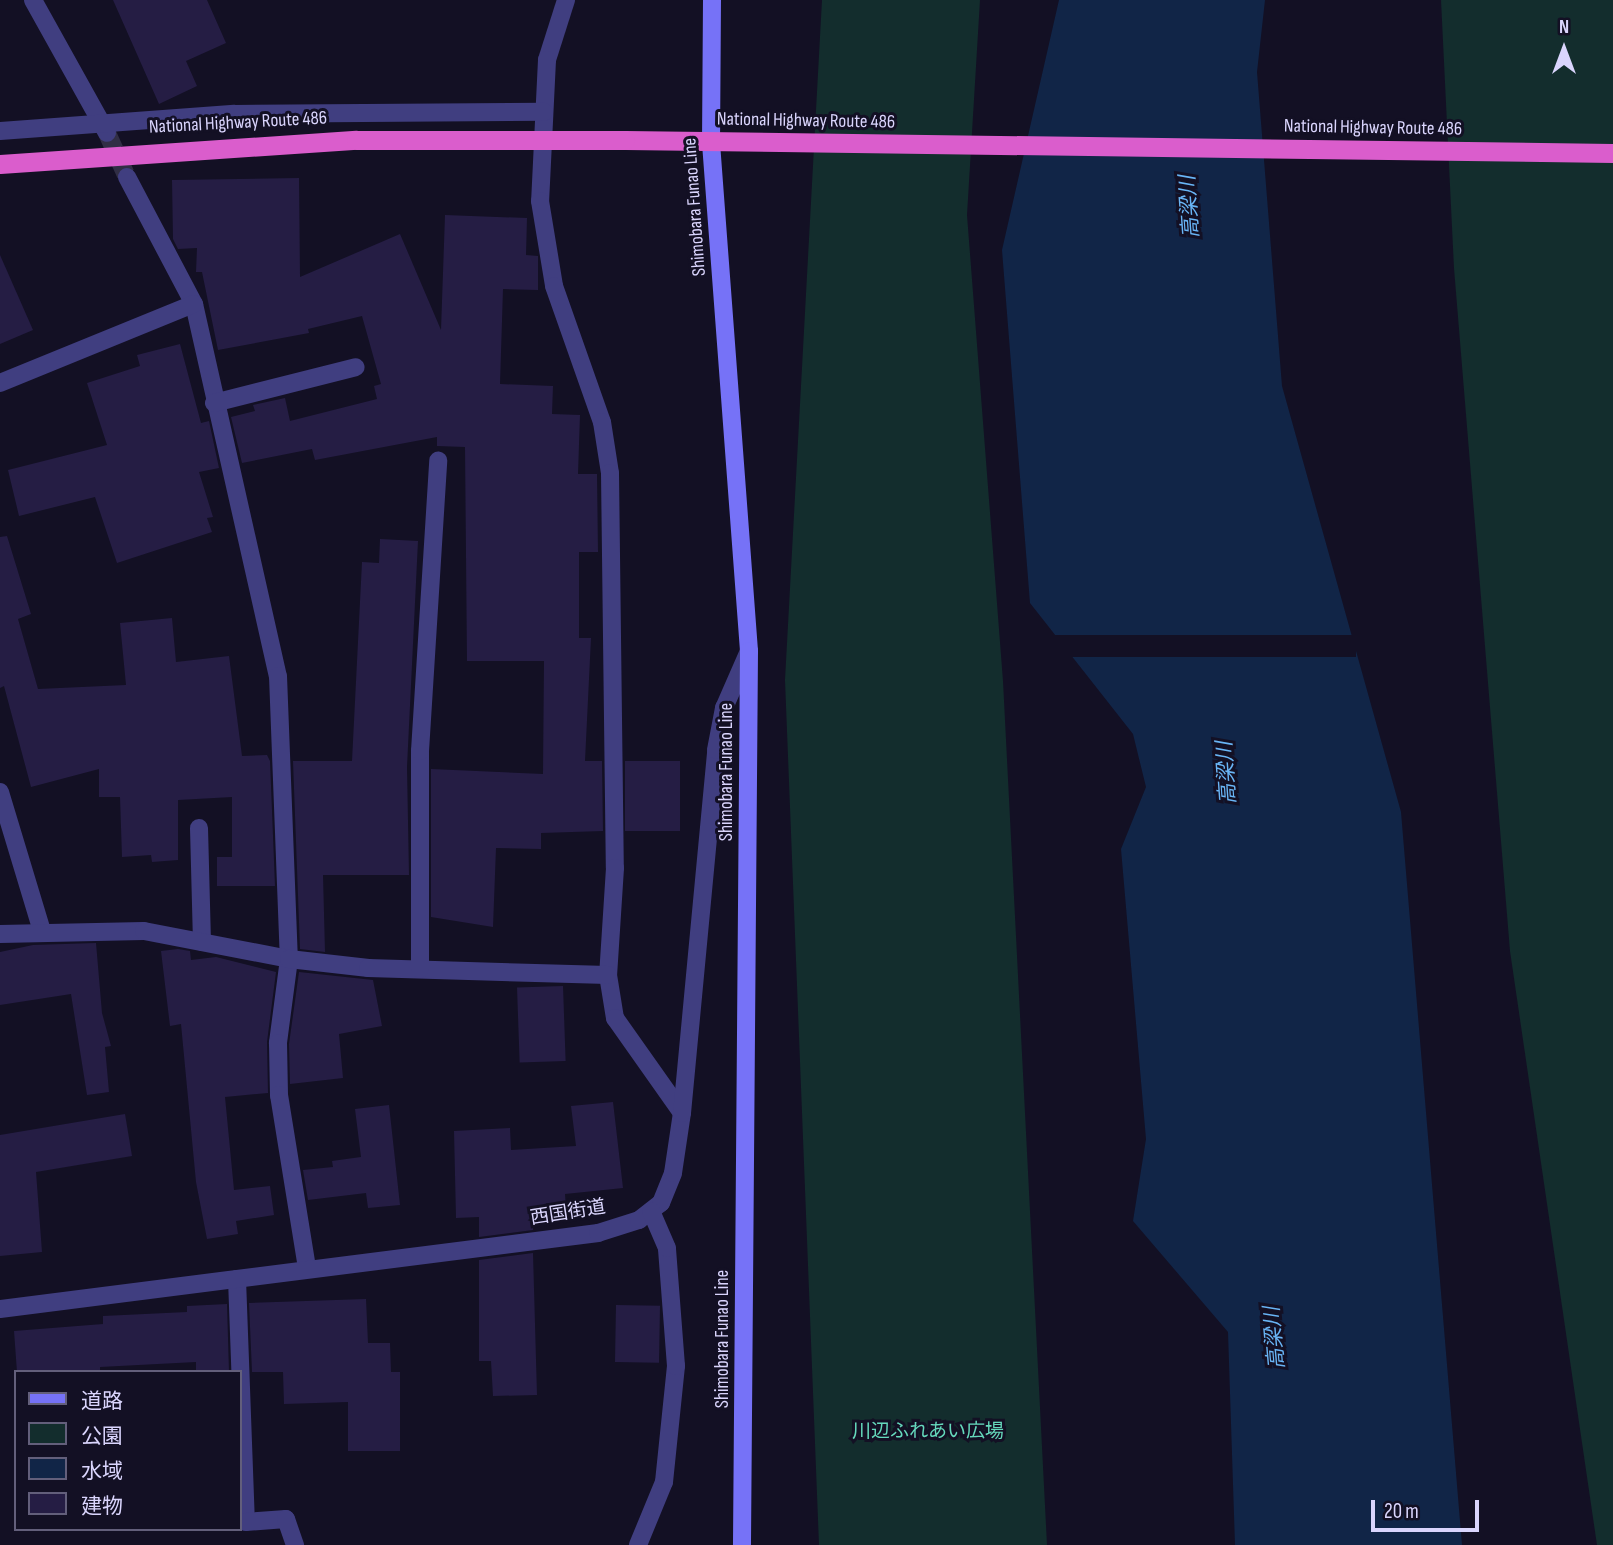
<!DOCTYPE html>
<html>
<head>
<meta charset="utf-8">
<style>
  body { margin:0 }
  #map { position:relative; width:1613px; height:1545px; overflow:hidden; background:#131024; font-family:"Sofia Sans Condensed","Noto Sans JP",sans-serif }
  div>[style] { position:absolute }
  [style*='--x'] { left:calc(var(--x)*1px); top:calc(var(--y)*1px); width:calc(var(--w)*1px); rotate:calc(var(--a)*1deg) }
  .green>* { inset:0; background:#132d2d }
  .water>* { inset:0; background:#112547 }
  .pier>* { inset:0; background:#131024; transform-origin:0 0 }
  .building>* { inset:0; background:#251d44; transform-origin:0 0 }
  .minor-tunnel>* { height:18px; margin-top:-9px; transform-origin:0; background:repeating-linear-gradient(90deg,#312e45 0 18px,transparent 0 27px) }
  .service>* { height:18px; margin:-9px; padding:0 9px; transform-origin:9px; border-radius:9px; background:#403e80 }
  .minor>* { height:18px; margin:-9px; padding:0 9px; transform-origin:9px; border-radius:9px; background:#403e80 }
  .secondary>* { height:18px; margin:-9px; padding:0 9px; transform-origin:9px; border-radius:9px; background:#7672f7 }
  .trunk>* { height:19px; margin:-9.5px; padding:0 9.5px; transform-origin:9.5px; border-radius:9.5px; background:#da5dcc }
  .trunk-bridge>* { height:19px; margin:-9.5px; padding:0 9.5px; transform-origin:9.5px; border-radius:9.5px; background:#da5dcc }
  span { translate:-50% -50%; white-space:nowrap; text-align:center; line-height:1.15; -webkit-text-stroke:6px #131024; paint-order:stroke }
  .street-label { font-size:19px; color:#dad5fd }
  .park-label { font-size:19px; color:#65d9bc }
  .water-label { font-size:21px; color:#69b5f6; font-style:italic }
  .legend { position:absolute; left:14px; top:1370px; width:228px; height:161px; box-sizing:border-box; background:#131024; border:2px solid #635f7b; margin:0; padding:9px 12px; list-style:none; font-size:21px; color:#dad5fd }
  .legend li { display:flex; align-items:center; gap:14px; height:35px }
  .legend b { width:35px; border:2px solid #635f7b }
  .north { position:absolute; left:1529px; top:14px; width:70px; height:70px; -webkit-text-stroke:5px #131024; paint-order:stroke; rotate:0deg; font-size:19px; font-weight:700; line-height:28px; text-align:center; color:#dad5fd }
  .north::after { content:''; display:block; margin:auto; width:24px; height:32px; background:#dad5fd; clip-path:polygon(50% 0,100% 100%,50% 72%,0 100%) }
  .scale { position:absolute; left:1371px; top:1500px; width:108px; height:32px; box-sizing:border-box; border:4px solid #dad5fd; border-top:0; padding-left:9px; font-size:21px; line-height:24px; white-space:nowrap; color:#dad5fd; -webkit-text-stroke:5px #131024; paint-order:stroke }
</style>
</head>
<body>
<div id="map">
  <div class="green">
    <i style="clip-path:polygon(822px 0,980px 0,967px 215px,1003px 681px,1047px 1545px,819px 1545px,785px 680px)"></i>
    <i style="clip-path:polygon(1441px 0,1613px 0,1613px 1545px,1597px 1545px,1510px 951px,1454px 268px)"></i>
  </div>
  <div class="water">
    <i style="clip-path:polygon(1059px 0,1265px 0,1257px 72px,1282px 386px,1401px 812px,1462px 1545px,1235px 1545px,1228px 1332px,1133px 1221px,1146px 1139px,1121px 849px,1146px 787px,1133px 734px,1030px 603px,1002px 250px)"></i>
  </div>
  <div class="pier">
    <i style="left:1052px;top:635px;width:304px;height:22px"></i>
  </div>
  <div class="building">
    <i style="clip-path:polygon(113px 0,207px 0,226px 43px,186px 61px,197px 86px,159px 104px)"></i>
    <i style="clip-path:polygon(299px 178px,300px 277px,400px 234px,441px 330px,445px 215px,527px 218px,526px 255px,538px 256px,538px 290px,503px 289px,500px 384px,553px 386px,552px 414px,580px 415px,578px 474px,597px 474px,598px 552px,579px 552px,579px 638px,591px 638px,585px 761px,602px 761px,603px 831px,541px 833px,541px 849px,496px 848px,493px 927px,431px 917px,431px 769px,543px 774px,544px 661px,467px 661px,465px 447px,437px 446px,437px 437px,315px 460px,312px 449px,242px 463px,231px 417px,255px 411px,253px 405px,285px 398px,290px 421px,377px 399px,374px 386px,381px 384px,362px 316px,308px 329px,309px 333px,218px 350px,202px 272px,196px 272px,197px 248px,178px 249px,173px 239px,172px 180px)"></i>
    <i style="clip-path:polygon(0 255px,33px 330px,0 344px)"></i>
    <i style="clip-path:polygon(180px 344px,201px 423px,209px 421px,219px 468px,199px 472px,213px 517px,207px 518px,212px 532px,117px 563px,95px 497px,19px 516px,8px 470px,107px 445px,87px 383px,140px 366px,137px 355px)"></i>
    <i style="clip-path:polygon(7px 536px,31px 614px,18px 619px,38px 689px,126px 685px,120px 623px,172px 618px,176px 662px,229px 656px,242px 756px,267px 755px,270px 761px,275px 886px,217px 886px,217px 857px,232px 857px,232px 797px,178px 800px,178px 860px,152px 862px,151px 855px,122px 857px,120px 797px,99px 797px,99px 769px,31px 787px,4px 686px,0 688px,0 537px)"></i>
    <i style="clip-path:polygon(380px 539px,418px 541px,407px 767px,409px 875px,323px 875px,325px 952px,300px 949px,293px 761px,352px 761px,362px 562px,379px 563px)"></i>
    <i style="left:625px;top:761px;width:55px;height:70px"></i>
    <i style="clip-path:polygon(96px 943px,102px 1013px,111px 1046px,105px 1047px,109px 1092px,87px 1095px,71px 994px,0 1005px,0 952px,33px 945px)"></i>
    <i style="clip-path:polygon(178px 949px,190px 951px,191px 960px,216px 957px,276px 972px,267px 1042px,268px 1093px,225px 1097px,234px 1190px,270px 1186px,274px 1215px,236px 1221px,238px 1234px,207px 1239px,196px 1182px,181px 1024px,170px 1026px,161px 951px)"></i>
    <i style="clip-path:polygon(299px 972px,373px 980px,382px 1026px,339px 1034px,343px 1078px,290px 1084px,289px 1044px)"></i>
    <i style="left:563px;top:986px;width:75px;height:46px;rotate:88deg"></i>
    <i style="clip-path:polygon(613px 1102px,623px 1188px,565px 1194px,566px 1208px,533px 1210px,533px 1230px,479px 1237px,479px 1217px,456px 1218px,454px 1131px,510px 1128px,511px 1150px,576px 1146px,571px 1106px)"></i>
    <i style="clip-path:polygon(389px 1105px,400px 1205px,368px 1208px,366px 1193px,308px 1200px,303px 1170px,333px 1167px,332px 1161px,361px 1157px,355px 1109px)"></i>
    <i style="clip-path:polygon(125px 1114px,132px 1156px,36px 1172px,42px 1252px,0 1256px,0 1135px)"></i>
    <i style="clip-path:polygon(533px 1253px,537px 1395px,493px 1396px,491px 1361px,479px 1361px,479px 1260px)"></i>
    <i style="clip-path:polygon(366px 1299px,368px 1343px,390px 1343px,391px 1372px,400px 1372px,400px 1451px,348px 1451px,348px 1402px,284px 1404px,283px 1372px,252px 1372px,249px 1303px)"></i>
    <i style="clip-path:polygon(227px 1304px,229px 1372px,196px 1372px,196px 1362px,100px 1367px,100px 1372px,17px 1372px,14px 1331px,103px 1324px,103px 1316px,187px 1312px,187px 1306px)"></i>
    <i style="left:616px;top:1305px;width:44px;height:57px;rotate:1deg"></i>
  </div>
  <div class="minor-tunnel">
    <i style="--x:107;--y:133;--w:48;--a:65.6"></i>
  </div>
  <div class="service">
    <i style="--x:237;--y:1279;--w:243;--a:87.9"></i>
    <i style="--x:246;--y:1522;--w:40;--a:-4.3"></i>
    <i style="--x:286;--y:1519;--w:28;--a:71"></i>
  </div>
  <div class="minor">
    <i style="--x:33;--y:0;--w:152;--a:60.9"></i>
    <i style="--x:566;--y:0;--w:63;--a:107.6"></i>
    <i style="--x:547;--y:60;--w:141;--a:92.8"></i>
    <i style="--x:540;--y:201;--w:86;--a:80.6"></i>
    <i style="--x:554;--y:286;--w:144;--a:70.6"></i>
    <i style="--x:602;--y:422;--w:52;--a:81.1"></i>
    <i style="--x:610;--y:473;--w:395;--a:89.3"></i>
    <i style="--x:615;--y:868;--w:107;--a:93.7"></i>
    <i style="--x:608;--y:975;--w:44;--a:80.8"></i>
    <i style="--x:615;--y:1018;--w:116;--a:54.8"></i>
    <i style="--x:0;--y:131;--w:235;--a:-4.2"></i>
    <i style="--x:234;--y:114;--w:310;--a:-0.4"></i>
    <i style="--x:127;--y:177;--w:144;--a:62.2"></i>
    <i style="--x:194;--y:304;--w:381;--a:77.3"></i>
    <i style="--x:278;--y:676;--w:283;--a:87.8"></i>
    <i style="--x:289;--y:959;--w:85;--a:97.5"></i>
    <i style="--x:278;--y:1043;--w:52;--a:88.9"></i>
    <i style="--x:279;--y:1095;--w:174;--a:80.8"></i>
    <i style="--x:0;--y:383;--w:209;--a:-22.2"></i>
    <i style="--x:214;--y:403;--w:146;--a:-14.2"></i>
    <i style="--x:0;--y:792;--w:145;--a:73.2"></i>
    <i style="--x:199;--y:828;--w:114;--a:88.5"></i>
    <i style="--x:0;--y:934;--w:144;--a:-1.2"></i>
    <i style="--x:144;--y:931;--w:148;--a:10.9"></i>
    <i style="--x:289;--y:959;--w:80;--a:6.5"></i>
    <i style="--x:368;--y:968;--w:240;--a:1.7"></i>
    <i style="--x:420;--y:969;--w:218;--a:-90"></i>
    <i style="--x:420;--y:751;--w:291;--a:-86.4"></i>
    <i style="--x:0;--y:1309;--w:603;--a:-7.24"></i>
    <i style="--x:598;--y:1233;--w:43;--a:-17.6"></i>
    <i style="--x:639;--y:1220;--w:28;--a:-38"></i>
    <i style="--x:661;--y:1203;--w:32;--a:-68"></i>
    <i style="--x:673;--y:1173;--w:61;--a:-81.5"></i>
    <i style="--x:682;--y:1113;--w:365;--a:-84.6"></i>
    <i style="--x:716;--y:750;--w:43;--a:-79.2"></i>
    <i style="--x:724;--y:708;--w:62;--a:-66.3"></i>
    <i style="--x:638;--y:1545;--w:68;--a:-67.6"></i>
    <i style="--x:664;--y:1482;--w:117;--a:-84.1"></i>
    <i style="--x:676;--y:1366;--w:118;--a:-94.4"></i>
    <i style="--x:667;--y:1248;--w:40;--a:-113.4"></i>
  </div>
  <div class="secondary">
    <i style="--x:712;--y:0;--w:143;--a:90.4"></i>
    <i style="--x:711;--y:143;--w:509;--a:85.72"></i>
    <i style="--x:749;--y:651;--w:894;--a:90.45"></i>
  </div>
  <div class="trunk">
    <i style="--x:625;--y:140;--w:988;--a:0.75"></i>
  </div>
  <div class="trunk-bridge">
    <i style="--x:0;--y:164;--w:357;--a:-3.9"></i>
    <i style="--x:356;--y:140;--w:269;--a:0"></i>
  </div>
  <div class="street-label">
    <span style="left:806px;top:121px;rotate:1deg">National Highway Route 486</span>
    <span style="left:238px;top:123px;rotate:-3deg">National Highway Route 486</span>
    <span style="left:1373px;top:128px;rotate:1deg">National Highway Route 486</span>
    <span style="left:695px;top:207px;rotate:-94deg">Shimobara Funao Line</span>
    <span style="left:727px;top:772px;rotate:-90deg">Shimobara Funao Line</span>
    <span style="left:568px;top:1213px;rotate:-9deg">西国街道</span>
    <span style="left:723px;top:1339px;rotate:-90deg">Shimobara Funao Line</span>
  </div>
  <div class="park-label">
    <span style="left:928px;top:1432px">川辺ふれあい広場</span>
  </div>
  <div class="water-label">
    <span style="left:1190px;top:207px;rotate:-94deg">高梁川</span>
    <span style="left:1227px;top:773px;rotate:-94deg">高梁川</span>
    <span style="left:1275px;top:1338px;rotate:-95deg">高梁川</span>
  </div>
  <ul class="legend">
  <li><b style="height:9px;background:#7672f7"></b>道路</li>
  <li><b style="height:19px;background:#132d2d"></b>公園</li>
  <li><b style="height:19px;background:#112547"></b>水域</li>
  <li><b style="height:19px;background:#251d44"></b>建物</li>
  </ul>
  <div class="north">N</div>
  <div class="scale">20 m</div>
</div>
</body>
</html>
